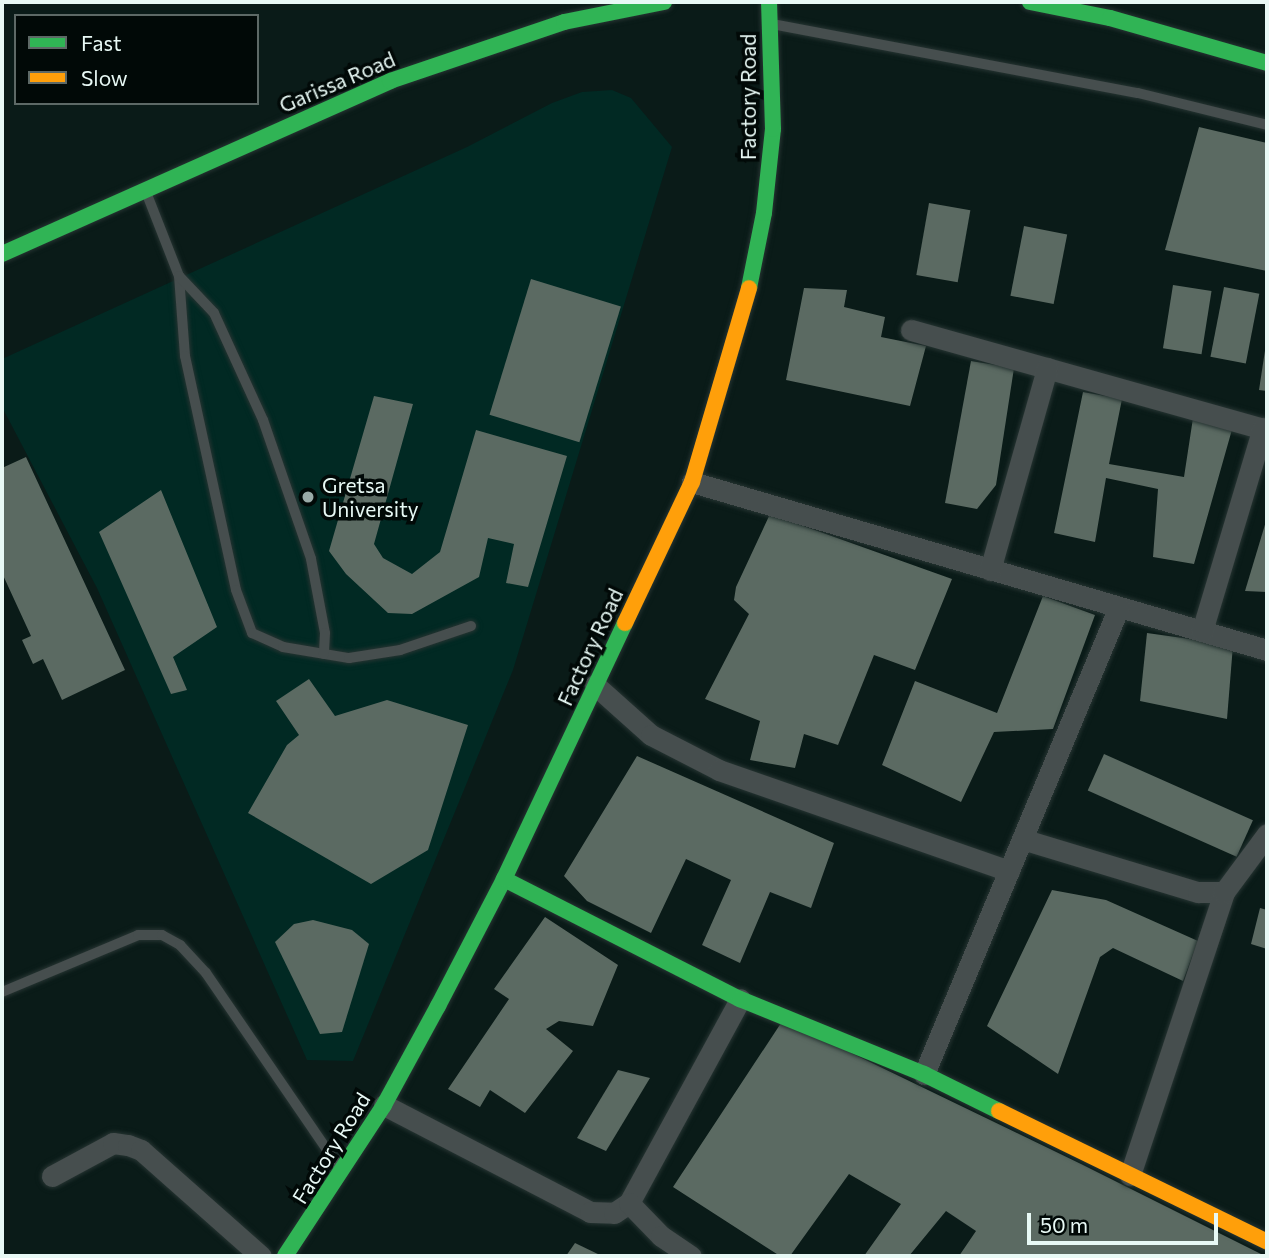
<!DOCTYPE html>
<html>
<head>
<meta charset="utf-8">
<style>
  body { margin:0 }
  #map { position:relative; width:1269px; height:1258px; overflow:hidden; background:#0a1b18; font-family:Commissioner,sans-serif }
  div>[style] { position:absolute }
  [style*='--x'] { left:calc(var(--x)*1px); top:calc(var(--y)*1px); width:calc(var(--w)*1px); rotate:calc(var(--a)*1deg) }
  .built>* { inset:0; background:#012923 }
  .building>* { inset:0; background:#5b6a62; transform-origin:0 0 }
  .roads { filter:drop-shadow(0 0 2px #263432) drop-shadow(0 0 2px #263432) }
  .lane>* { height:10px; margin:-5px; padding:0 5px; transform-origin:5px; border-radius:5px; background:#464e4e }
  .street>* { height:21px; margin:-10.5px; padding:0 10.5px; transform-origin:10.5px; border-radius:10.5px; background:#464e4e }
  .fast>* { height:16px; margin:-8px; padding:0 8px; transform-origin:8px; border-radius:8px; background:#30b455 }
  .slow>* { height:16px; margin:-8px; padding:0 8px; transform-origin:8px; border-radius:8px; background:#ff9f0a }
  .dots>* { width:19px; height:19px; translate:-50% -50%; box-sizing:border-box; border:4px solid #010907; border-radius:50% }
  span { translate:-50% -50%; white-space:nowrap; text-align:center; line-height:1.15; -webkit-text-stroke:7px #010907; paint-order:stroke }
  .street-label { font-size:21px; color:#e8f9f5 }
  .poi-label { font-size:21px; color:#e8f9f5 }
  .left { translate:0 -50%; text-align:left }
  .frame { position:absolute; inset:0; border:4px solid #e8f9f5; pointer-events:none }
  .legend { position:absolute; left:14px; top:14px; width:245px; height:91px; box-sizing:border-box; background:#010907; border:2px solid #5d6966; margin:0; padding:9px 12px; list-style:none; font-size:21px; color:#e8f9f5 }
  .legend li { display:flex; align-items:center; gap:14px; height:35px }
  .legend b { width:35px; border:2px solid #5d6966 }
  .scale { position:absolute; left:1027px; top:1213px; width:191px; height:32px; box-sizing:border-box; border:4px solid #e8f9f5; border-top:0; padding-left:9px; font-size:21px; line-height:24px; white-space:nowrap; color:#e8f9f5; -webkit-text-stroke:5px #010907; paint-order:stroke }
</style>
</head>
<body>
<div id="map">
  <div class="built">
    <i style="clip-path:polygon(612px 90px,631px 98px,672px 147px,513px 670px,353px 1061px,307px 1060px,97px 588px,2px 407px,2px 359px,467px 147px,552px 103px,582px 92px)"></i>
  </div>
  <div class="building">
    <i style="clip-path:polygon(1199px 127px,1267px 143px,1267px 271px,1165px 250px)"></i>
    <i style="left:929px;top:203px;width:42px;height:73px;rotate:10deg"></i>
    <i style="left:1024px;top:226px;width:44px;height:71px;rotate:11deg"></i>
    <i style="left:531px;top:279px;width:94px;height:142px;rotate:17deg"></i>
    <i style="left:1173px;top:285px;width:39px;height:64px;rotate:9deg"></i>
    <i style="left:1224px;top:287px;width:36px;height:71px;rotate:11deg"></i>
    <i style="clip-path:polygon(804px 288px,847px 290px,844px 307px,885px 317px,881px 337px,926px 346px,910px 406px,786px 380px)"></i>
    <i style="clip-path:polygon(1266px 344px,1267px 345px,1267px 391px,1259px 390px)"></i>
    <i style="clip-path:polygon(971px 361px,1014px 368px,996px 485px,977px 509px,945px 503px)"></i>
    <i style="clip-path:polygon(1083px 392px,1122px 399px,1109px 464px,1184px 477px,1193px 418px,1233px 426px,1194px 564px,1153px 557px,1158px 489px,1106px 478px,1095px 542px,1054px 533px)"></i>
    <i style="clip-path:polygon(374px 396px,413px 404px,374px 544px,383px 558px,412px 574px,440px 552px,476px 430px,567px 456px,528px 587px,506px 583px,514px 544px,488px 538px,479px 577px,412px 614px,388px 613px,346px 574px,329px 551px)"></i>
    <i style="clip-path:polygon(26px 457px,125px 670px,62px 700px,43px 659px,33px 664px,22px 640px,31px 636px,2px 573px,2px 468px)"></i>
    <i style="clip-path:polygon(161px 490px,217px 627px,173px 657px,187px 690px,171px 694px,99px 532px)"></i>
    <i style="clip-path:polygon(770px 514px,952px 579px,915px 670px,874px 655px,838px 745px,804px 734px,795px 768px,750px 760px,760px 721px,705px 699px,749px 614px,734px 600px,736px 587px)"></i>
    <i style="clip-path:polygon(1267px 518px,1267px 592px,1245px 591px)"></i>
    <i style="clip-path:polygon(1043px 596px,1095px 615px,1053px 729px,994px 732px,961px 802px,882px 765px,915px 681px,997px 713px)"></i>
    <i style="clip-path:polygon(1147px 633px,1233px 645px,1227px 719px,1140px 701px)"></i>
    <i style="clip-path:polygon(309px 679px,335px 716px,387px 700px,468px 725px,428px 850px,371px 884px,248px 813px,287px 745px,299px 735px,276px 701px)"></i>
    <i style="left:1104px;top:754px;width:163px;height:40px;rotate:24deg"></i>
    <i style="clip-path:polygon(637px 756px,834px 843px,811px 908px,770px 892px,740px 963px,702px 945px,731px 880px,686px 859px,651px 933px,587px 901px,564px 876px)"></i>
    <i style="clip-path:polygon(1052px 890px,1106px 900px,1198px 941px,1183px 981px,1113px 948px,1100px 957px,1058px 1074px,987px 1026px)"></i>
    <i style="clip-path:polygon(1260px 908px,1267px 910px,1267px 949px,1251px 944px)"></i>
    <i style="clip-path:polygon(545px 917px,618px 965px,593px 1026px,559px 1021px,546px 1029px,573px 1051px,525px 1113px,490px 1090px,480px 1107px,448px 1089px,509px 999px,494px 989px)"></i>
    <i style="clip-path:polygon(313px 920px,352px 930px,369px 944px,342px 1032px,320px 1034px,275px 942px,294px 924px)"></i>
    <i style="clip-path:polygon(783px 1020px,1081px 1164px,1265px 1256px,959px 1256px,976px 1231px,946px 1211px,909px 1256px,864px 1256px,901px 1204px,849px 1174px,790px 1256px,780px 1256px,673px 1187px)"></i>
    <i style="clip-path:polygon(618px 1070px,650px 1078px,606px 1151px,577px 1138px)"></i>
    <i style="clip-path:polygon(575px 1243px,602px 1256px,566px 1256px)"></i>
  </div>
  <div class="roads">
    <div class="lane">
      <i style="--x:772;--y:24;--w:372;--a:10.7"></i>
      <i style="--x:1138;--y:93;--w:133;--a:13.9"></i>
      <i style="--x:148;--y:197;--w:85;--a:68.6"></i>
      <i style="--x:179;--y:276;--w:80;--a:85.7"></i>
      <i style="--x:185;--y:356;--w:239;--a:77.7"></i>
      <i style="--x:236;--y:590;--w:46;--a:69.6"></i>
      <i style="--x:252;--y:633;--w:34;--a:24"></i>
      <i style="--x:283;--y:647;--w:67;--a:9.5"></i>
      <i style="--x:349;--y:658;--w:52;--a:-8.9"></i>
      <i style="--x:400;--y:650;--w:75;--a:-18.7"></i>
      <i style="--x:179;--y:276;--w:51;--a:46.6"></i>
      <i style="--x:214;--y:313;--w:118;--a:65.4"></i>
      <i style="--x:263;--y:420;--w:147;--a:70.9"></i>
      <i style="--x:311;--y:559;--w:75;--a:79.3"></i>
      <i style="--x:325;--y:633;--w:21;--a:93"></i>
      <i style="--x:2;--y:992;--w:147;--a:-22.7"></i>
      <i style="--x:138;--y:935;--w:24;--a:0"></i>
      <i style="--x:162;--y:935;--w:21;--a:29"></i>
      <i style="--x:180;--y:945;--w:38;--a:47"></i>
      <i style="--x:206;--y:973;--w:235;--a:55.6"></i>
    </div>
    <div class="street">
      <i style="--x:911;--y:330;--w:370;--a:15.7"></i>
      <i style="--x:692;--y:482;--w:599;--a:16.29"></i>
      <i style="--x:990;--y:570;--w:210;--a:-74.2"></i>
      <i style="--x:1202;--y:631;--w:212;--a:-73.3"></i>
      <i style="--x:595;--y:685;--w:75;--a:41.8"></i>
      <i style="--x:651;--y:735;--w:76;--a:27.2"></i>
      <i style="--x:719;--y:770;--w:307;--a:19.2"></i>
      <i style="--x:1022;--y:839;--w:184;--a:16.8"></i>
      <i style="--x:1198;--y:892;--w:26;--a:0"></i>
      <i style="--x:924;--y:1074;--w:506;--a:-67.34"></i>
      <i style="--x:384;--y:1105;--w:232;--a:27.4"></i>
      <i style="--x:590;--y:1212;--w:24;--a:2"></i>
      <i style="--x:614;--y:1213;--w:18;--a:-34"></i>
      <i style="--x:629;--y:1203;--w:232;--a:-61.4"></i>
      <i style="--x:1130;--y:1175;--w:298;--a:-71.6"></i>
      <i style="--x:1224;--y:892;--w:72;--a:-53.4"></i>
      <i style="--x:52;--y:1176;--w:69;--a:-28.4"></i>
      <i style="--x:113;--y:1143;--w:15;--a:8"></i>
      <i style="--x:128;--y:1145;--w:14;--a:21"></i>
      <i style="--x:141;--y:1150;--w:160;--a:41.5"></i>
      <i style="--x:629;--y:1203;--w:46;--a:45.9"></i>
      <i style="--x:661;--y:1236;--w:36;--a:34"></i>
    </div>
    <div class="fast">
      <i style="--x:1030;--y:2;--w:82;--a:11.3"></i>
      <i style="--x:1110;--y:18;--w:163;--a:16"></i>
      <i style="--x:2;--y:254;--w:425;--a:-24"></i>
      <i style="--x:390;--y:81;--w:184;--a:-18.7"></i>
      <i style="--x:564;--y:22;--w:102;--a:-11.3"></i>
      <i style="--x:749;--y:288;--w:76;--a:-78.7"></i>
      <i style="--x:764;--y:213;--w:84;--a:-83.9"></i>
      <i style="--x:773;--y:129;--w:127;--a:-91.8"></i>
      <i style="--x:504;--y:879;--w:265;--a:27"></i>
      <i style="--x:740;--y:999;--w:199;--a:22.2"></i>
      <i style="--x:924;--y:1074;--w:84;--a:26.3"></i>
      <i style="--x:285;--y:1256;--w:181;--a:-56.7"></i>
      <i style="--x:384;--y:1105;--w:113;--a:-61.4"></i>
      <i style="--x:438;--y:1006;--w:143;--a:-62.5"></i>
      <i style="--x:504;--y:879;--w:283;--a:-64.7"></i>
    </div>
    <div class="slow">
      <i style="--x:625;--y:623;--w:156;--a:-64.6"></i>
      <i style="--x:692;--y:482;--w:202;--a:-73.6"></i>
      <i style="--x:999;--y:1111;--w:298;--a:26"></i>
    </div>
  </div>
  <div class="dots">
    <i style="left:308px;top:497px;background:#9aaba8"></i>
  </div>
  <div class="street-label">
    <span style="left:337px;top:82px;rotate:-23deg">Garissa Road</span>
    <span style="left:748px;top:97px;rotate:-90deg">Factory Road</span>
    <span style="left:590px;top:647px;rotate:-65deg">Factory Road</span>
    <span style="left:331px;top:1148px;rotate:-58deg">Factory Road</span>
  </div>
  <div class="poi-label">
    <span class="left" style="left:322px;top:497px">Gretsa<br>University</span>
  </div>
  <div class="frame"></div>
  <ul class="legend">
  <li><b style="height:9px;background:#30b455"></b>Fast</li>
  <li><b style="height:9px;background:#ff9f0a"></b>Slow</li>
  </ul>
  <div class="scale">50 m</div>
</div>
</body>
</html>
